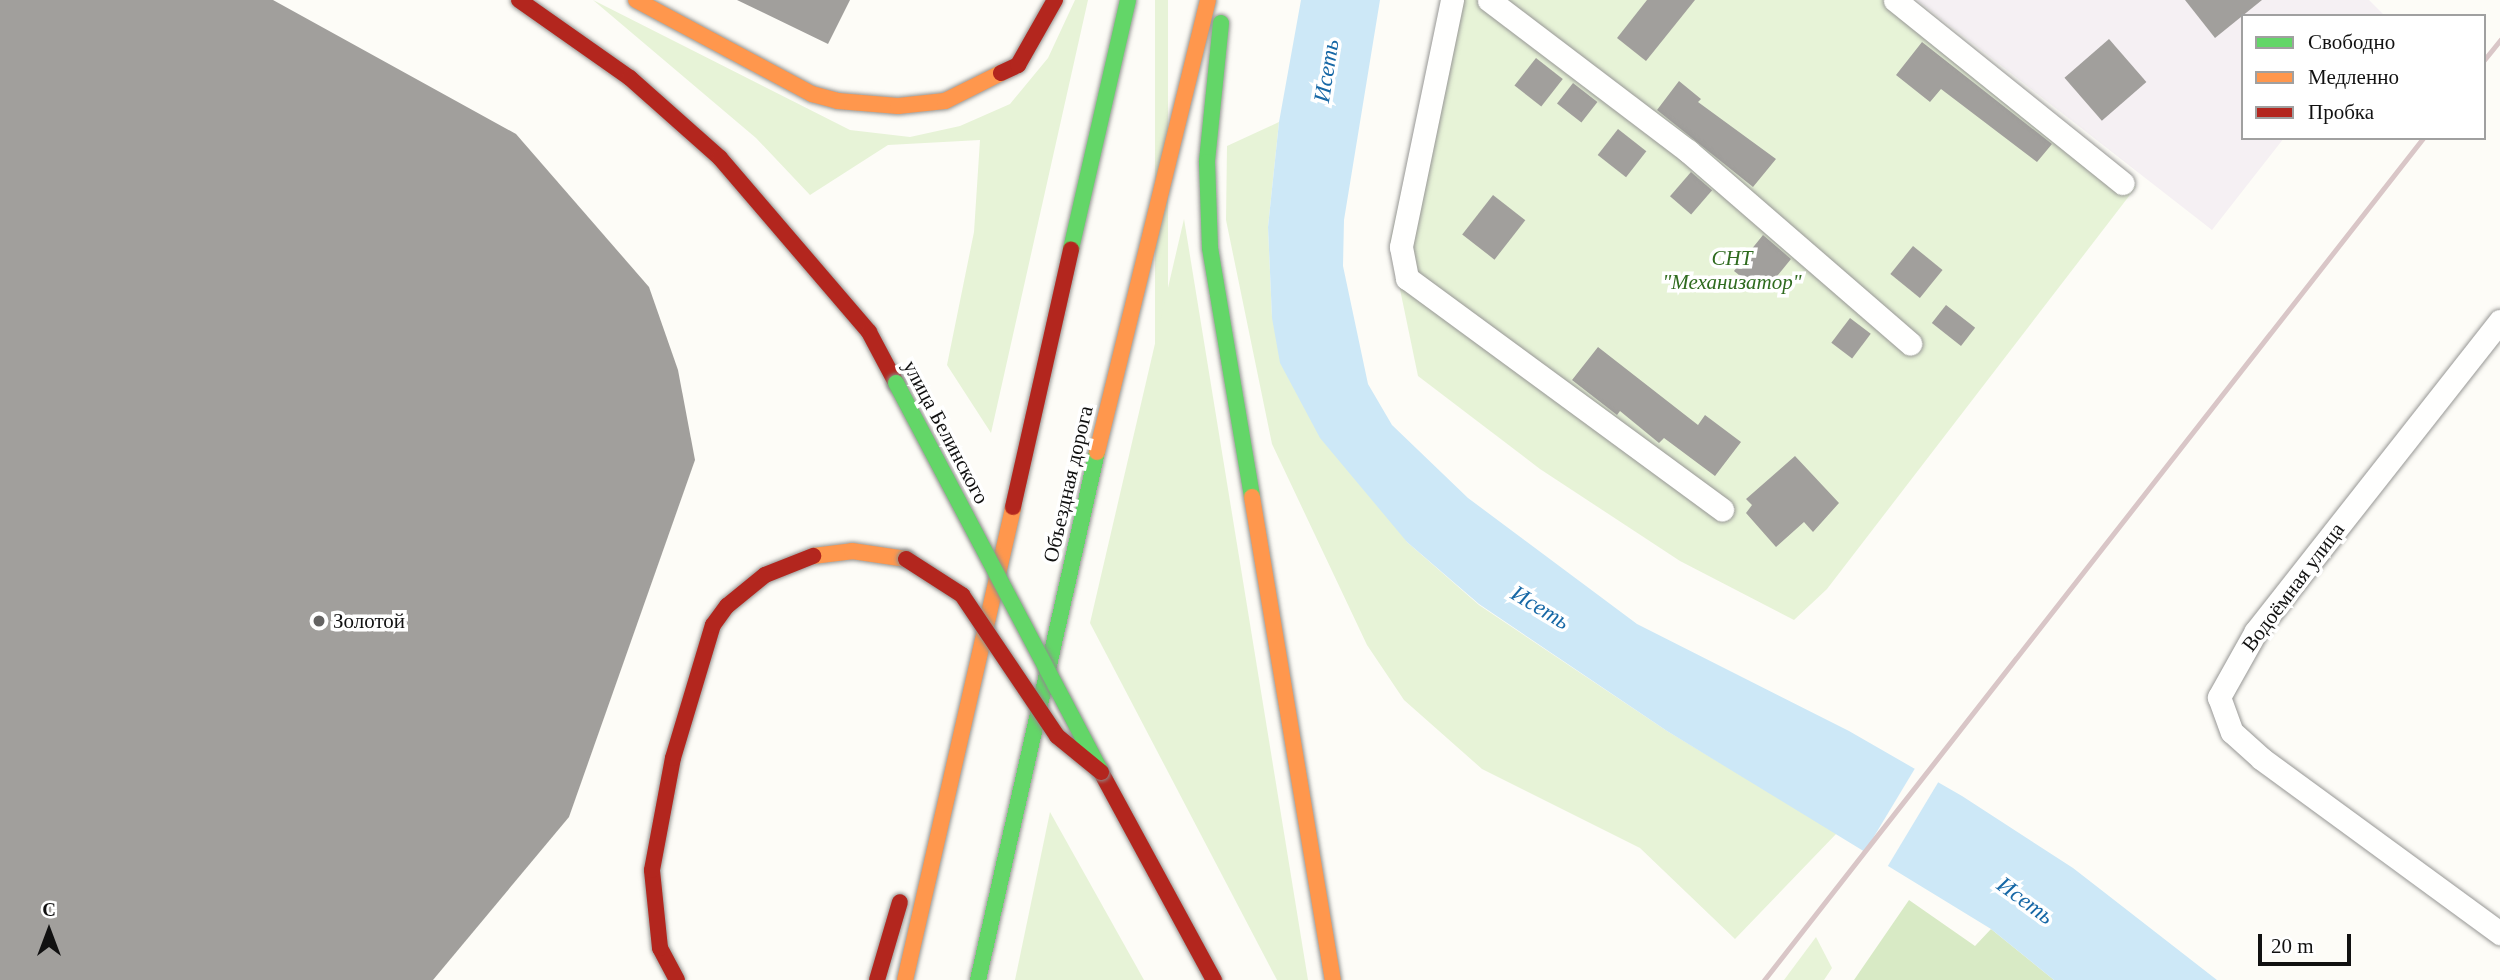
<!DOCTYPE html>
<html>
<head>
<meta charset="utf-8">
<style>
  body { margin:0 }
  #map { position:relative; width:2500px; height:980px; overflow:hidden; background:#fdfcf7; font-family:"Times New Roman",serif }
  div>[style] { position:absolute }
  [style*='--x'] { left:calc(var(--x)*1px); top:calc(var(--y)*1px); width:calc(var(--w)*1px); rotate:calc(var(--a)*1deg) }
  .industrial>* { inset:0; background:#f5f0f3 }
  .green>* { inset:0; background:#e7f3d7; transform-origin:0 0 }
  .forest>* { inset:0; background:#d8eac5 }
  .water>* { inset:0; background:#cde8f7 }
  .pier>* { inset:0; background:#fdfcf7; transform-origin:0 0 }
  .building>* { inset:0; background:#a19f9c; transform-origin:0 0 }
  .roads { filter:drop-shadow(0 0 2px #979795) drop-shadow(0 0 2px #979795) }
  .street>* { height:23px; margin:-11.5px; padding:0 11.5px; transform-origin:11.5px; border-radius:11.5px; background:#fffffe }
  .fast>* { height:16px; margin:-8px; padding:0 8px; transform-origin:8px; border-radius:8px; background:#63d668 }
  .slow>* { height:16px; margin:-8px; padding:0 8px; transform-origin:8px; border-radius:8px; background:#ff974d }
  .jam>* { height:16px; margin:-8px; padding:0 8px; transform-origin:8px; border-radius:8px; background:#b3261e }
  .rail>* { height:5px; margin:-2.5px; padding:0 2.5px; transform-origin:2.5px; border-radius:2.5px; background:#d9c6c7 }
  .bridges { filter:drop-shadow(0 0 2px #8e8d8b) drop-shadow(0 0 2px #8e8d8b) }
  .fast-bridge>* { height:16px; margin:-8px; padding:0 8px; transform-origin:8px; border-radius:8px; background:#63d668 }
  .jam-bridge>* { height:16px; margin:-8px; padding:0 8px; transform-origin:8px; border-radius:8px; background:#b3261e }
  .dots>* { width:19px; height:19px; translate:-50% -50%; box-sizing:border-box; border:4px solid #fff; border-radius:50% }
  span { translate:-50% -50%; white-space:nowrap; text-align:center; line-height:1.15; -webkit-text-stroke:7px #fff; paint-order:stroke }
  .park-label { font-size:21px; color:#2f6b1f; font-style:italic }
  .street-label { font-size:21px; color:#111 }
  .poi-label { font-size:21px; color:#111 }
  .left { translate:0 -50%; text-align:left }
  .water-label { font-size:23px; color:#1768a6; font-style:italic }
  .legend { position:absolute; left:2241px; top:14px; width:245px; height:126px; box-sizing:border-box; background:#fff; border:2px solid #a0a0a0; margin:0; padding:9px 12px; list-style:none; font-size:21px; color:#111 }
  .legend li { display:flex; align-items:center; gap:14px; height:35px }
  .legend b { width:35px; border:2px solid #a0a0a0 }
  .north { position:absolute; left:14px; top:896px; width:70px; height:70px; -webkit-text-stroke:5px #fff; paint-order:stroke; rotate:0deg; font-size:19px; font-weight:700; line-height:28px; text-align:center; color:#111 }
  .north::after { content:''; display:block; margin:auto; width:24px; height:32px; background:#111; clip-path:polygon(50% 0,100% 100%,50% 72%,0 100%) }
  .scale { position:absolute; left:2258px; top:934px; width:93px; height:32px; box-sizing:border-box; border:4px solid #111; border-top:0; padding-left:9px; font-size:21px; line-height:24px; white-space:nowrap; color:#111; -webkit-text-stroke:5px #fff; paint-order:stroke }
</style>
</head>
<body>
<div id="map">
  <div class="industrial">
    <i style="clip-path:polygon(1917px 0,2369px 0,2383px 14px,2243px 16px,2243px 138px,2284px 138px,2212px 230px)"></i>
  </div>
  <div class="green">
    <i style="clip-path:polygon(593px 0,850px 130px,910px 137px,960px 126px,1010px 104px,1048px 58px,1075px 0,1088px 0,991px 433px,947px 365px,974px 232px,980px 140px,888px 145px,810px 195px,756px 138px)"></i>
    <i style="left:1155px;top:0;width:13px;height:540px"></i>
    <i style="clip-path:polygon(1444px 0,1906px 0,2136px 187px,1827px 589px,1794px 620px,1680px 561px,1540px 469px,1418px 376px,1390px 241px)"></i>
    <i style="clip-path:polygon(1279px 122px,1268px 227px,1272px 317px,1407px 542px,1479px 605px,1667px 731px,1837px 833px,1735px 939px,1640px 848px,1482px 769px,1404px 700px,1367px 645px,1272px 444px,1226px 220px,1227px 146px)"></i>
    <i style="clip-path:polygon(1184px 219px,1308px 980px,1277px 980px,1090px 623px)"></i>
    <i style="clip-path:polygon(1050px 812px,1144px 980px,1015px 980px)"></i>
    <i style="clip-path:polygon(1816px 937px,1832px 968px,1824px 980px,1784px 980px)"></i>
  </div>
  <div class="forest">
    <i style="clip-path:polygon(1909px 900px,1975px 946px,1991px 929px,2054px 980px,1854px 980px)"></i>
  </div>
  <div class="water">
    <i style="clip-path:polygon(1301px 0,1380px 0,1344px 220px,1343px 266px,1368px 384px,1392px 425px,1468px 498px,1637px 624px,1849px 731px,1962px 796px,2073px 868px,2217px 980px,2054px 980px,1991px 929px,1667px 731px,1479px 604px,1407px 542px,1320px 438px,1280px 363px,1272px 318px,1268px 227px,1279px 122px)"></i>
  </div>
  <div class="pier">
    <i style="left:1917px;top:765px;width:27px;height:103px;rotate:31deg"></i>
  </div>
  <div class="building">
    <i style="clip-path:polygon(0 0,273px 0,516px 134px,649px 287px,678px 370px,695px 460px,569px 817px,433px 980px,0 980px)"></i>
    <i style="clip-path:polygon(737px 0,850px 0,828px 44px)"></i>
    <i style="clip-path:polygon(1647px 0,1695px 0,1646px 61px,1617px 38px)"></i>
    <i style="clip-path:polygon(2185px 0,2262px 0,2215px 38px)"></i>
    <i style="left:2109px;top:39px;width:57px;height:59px;rotate:49deg"></i>
    <i style="clip-path:polygon(1922px 42px,2052px 144px,2037px 162px,1941px 89px,1930px 102px,1896px 75px)"></i>
    <i style="left:1536px;top:58px;width:34px;height:35px;rotate:38deg"></i>
    <i style="clip-path:polygon(1679px 81px,1701px 99px,1698px 102px,1776px 159px,1753px 187px,1657px 110px)"></i>
    <i style="left:1573px;top:83px;width:31px;height:26px;rotate:38deg"></i>
    <i style="left:1618px;top:129px;width:36px;height:33px;rotate:38deg"></i>
    <i style="left:1691px;top:172px;width:28px;height:32px;rotate:41deg"></i>
    <i style="left:1493px;top:195px;width:41px;height:50px;rotate:38deg"></i>
    <i style="clip-path:polygon(1763px 235px,1791px 259px,1769px 286px,1761px 279px,1754px 287px,1734px 271px)"></i>
    <i style="left:1913px;top:246px;width:38px;height:36px;rotate:39deg"></i>
    <i style="left:1946px;top:305px;width:37px;height:23px;rotate:38deg"></i>
    <i style="left:1850px;top:318px;width:26px;height:31px;rotate:37deg"></i>
    <i style="clip-path:polygon(1598px 347px,1698px 425px,1705px 415px,1741px 442px,1715px 476px,1664px 438px,1659px 443px,1620px 411px,1617px 415px,1572px 380px)"></i>
    <i style="clip-path:polygon(1795px 456px,1839px 503px,1813px 532px,1804px 522px,1776px 547px,1746px 513px,1752px 505px,1746px 499px)"></i>
  </div>
  <div class="roads">
    <div class="street">
      <i style="--x:1452;--y:0;--w:252;--a:101.7"></i>
      <i style="--x:1401;--y:247;--w:32;--a:79"></i>
      <i style="--x:1407;--y:278;--w:391;--a:36.3"></i>
      <i style="--x:1489;--y:0;--w:250;--a:37.2"></i>
      <i style="--x:1688;--y:151;--w:294;--a:40.9"></i>
      <i style="--x:1895;--y:0;--w:292;--a:38.8"></i>
      <i style="--x:2500;--y:321;--w:395;--a:128.2"></i>
      <i style="--x:2256;--y:631;--w:76;--a:119.3"></i>
      <i style="--x:2219;--y:697;--w:37;--a:70"></i>
      <i style="--x:2232;--y:732;--w:40;--a:42"></i>
      <i style="--x:2262;--y:759;--w:295;--a:36.2"></i>
    </div>
    <div class="fast">
      <i style="--x:1221;--y:23;--w:140;--a:95.8"></i>
      <i style="--x:1207;--y:162;--w:86;--a:88"></i>
      <i style="--x:1210;--y:248;--w:253;--a:80.4"></i>
      <i style="--x:1071;--y:249;--w:255;--a:-77.1"></i>
      <i style="--x:978;--y:980;--w:541;--a:-77.3"></i>
    </div>
    <div class="slow">
      <i style="--x:636;--y:0;--w:200;--a:28.1"></i>
      <i style="--x:812;--y:94;--w:27;--a:15"></i>
      <i style="--x:838;--y:101;--w:60;--a:4.8"></i>
      <i style="--x:898;--y:106;--w:47;--a:-6.1"></i>
      <i style="--x:945;--y:101;--w:63;--a:-26.6"></i>
      <i style="--x:1097;--y:452;--w:465;--a:-76.2"></i>
      <i style="--x:1252;--y:497;--w:490;--a:80.5"></i>
      <i style="--x:813;--y:556;--w:39;--a:-7"></i>
      <i style="--x:852;--y:551;--w:55;--a:8.4"></i>
      <i style="--x:905;--y:980;--w:485;--a:-77.1"></i>
    </div>
    <div class="jam">
      <i style="--x:519;--y:0;--w:136;--a:35.1"></i>
      <i style="--x:630;--y:78;--w:120;--a:41.6"></i>
      <i style="--x:720;--y:158;--w:229;--a:49.4"></i>
      <i style="--x:869;--y:332;--w:58;--a:62.1"></i>
      <i style="--x:1001;--y:73;--w:19;--a:-25"></i>
      <i style="--x:1018;--y:65;--w:75;--a:-60.4"></i>
      <i style="--x:1013;--y:507;--w:264;--a:-77.3"></i>
      <i style="--x:1101;--y:772;--w:237;--a:61.5"></i>
      <i style="--x:677;--y:980;--w:36;--a:-118"></i>
      <i style="--x:660;--y:948;--w:78;--a:-95.9"></i>
      <i style="--x:652;--y:870;--w:114;--a:-79.4"></i>
      <i style="--x:673;--y:758;--w:139;--a:-73.3"></i>
      <i style="--x:713;--y:625;--w:24;--a:-54"></i>
      <i style="--x:727;--y:606;--w:49;--a:-39.2"></i>
      <i style="--x:765;--y:575;--w:52;--a:-21.6"></i>
      <i style="--x:877;--y:980;--w:81;--a:-73.6"></i>
    </div>
  </div>
  <div class="rail">
    <i style="--x:2484;--y:60;--w:26;--a:-51"></i>
    <i style="--x:1764;--y:980;--w:1069;--a:-51.95"></i>
  </div>
  <div class="bridges">
    <div class="fast-bridge">
      <i style="--x:896;--y:383;--w:437;--a:62.2"></i>
    </div>
    <div class="jam-bridge">
      <i style="--x:906;--y:559;--w:67;--a:32.7"></i>
      <i style="--x:962;--y:595;--w:170;--a:56"></i>
      <i style="--x:1057;--y:736;--w:57;--a:39.3"></i>
    </div>
  </div>
  <div class="dots">
    <i style="left:319px;top:621px;background:#646362"></i>
  </div>
  <div class="park-label">
    <span style="left:1732px;top:270px">СНТ<br>"Механизатор"</span>
  </div>
  <div class="street-label">
    <span style="left:946px;top:432px;rotate:62deg">улица Белинского</span>
    <span style="left:1068px;top:484px;rotate:-77deg">Объездная дорога</span>
    <span style="left:2293px;top:587px;rotate:-53deg">Водоёмная улица</span>
  </div>
  <div class="poi-label">
    <span class="left" style="left:333px;top:621px">Золотой</span>
  </div>
  <div class="water-label">
    <span style="left:1327px;top:71px;rotate:-81deg">Исеть</span>
    <span style="left:1540px;top:608px;rotate:31deg">Исеть</span>
    <span style="left:2025px;top:901px;rotate:36deg">Исеть</span>
  </div>
  <ul class="legend">
  <li><b style="height:9px;background:#63d668"></b>Свободно</li>
  <li><b style="height:9px;background:#ff974d"></b>Медленно</li>
  <li><b style="height:9px;background:#b3261e"></b>Пробка</li>
  </ul>
  <div class="north">С</div>
  <div class="scale">20 m</div>
</div>
</body>
</html>
